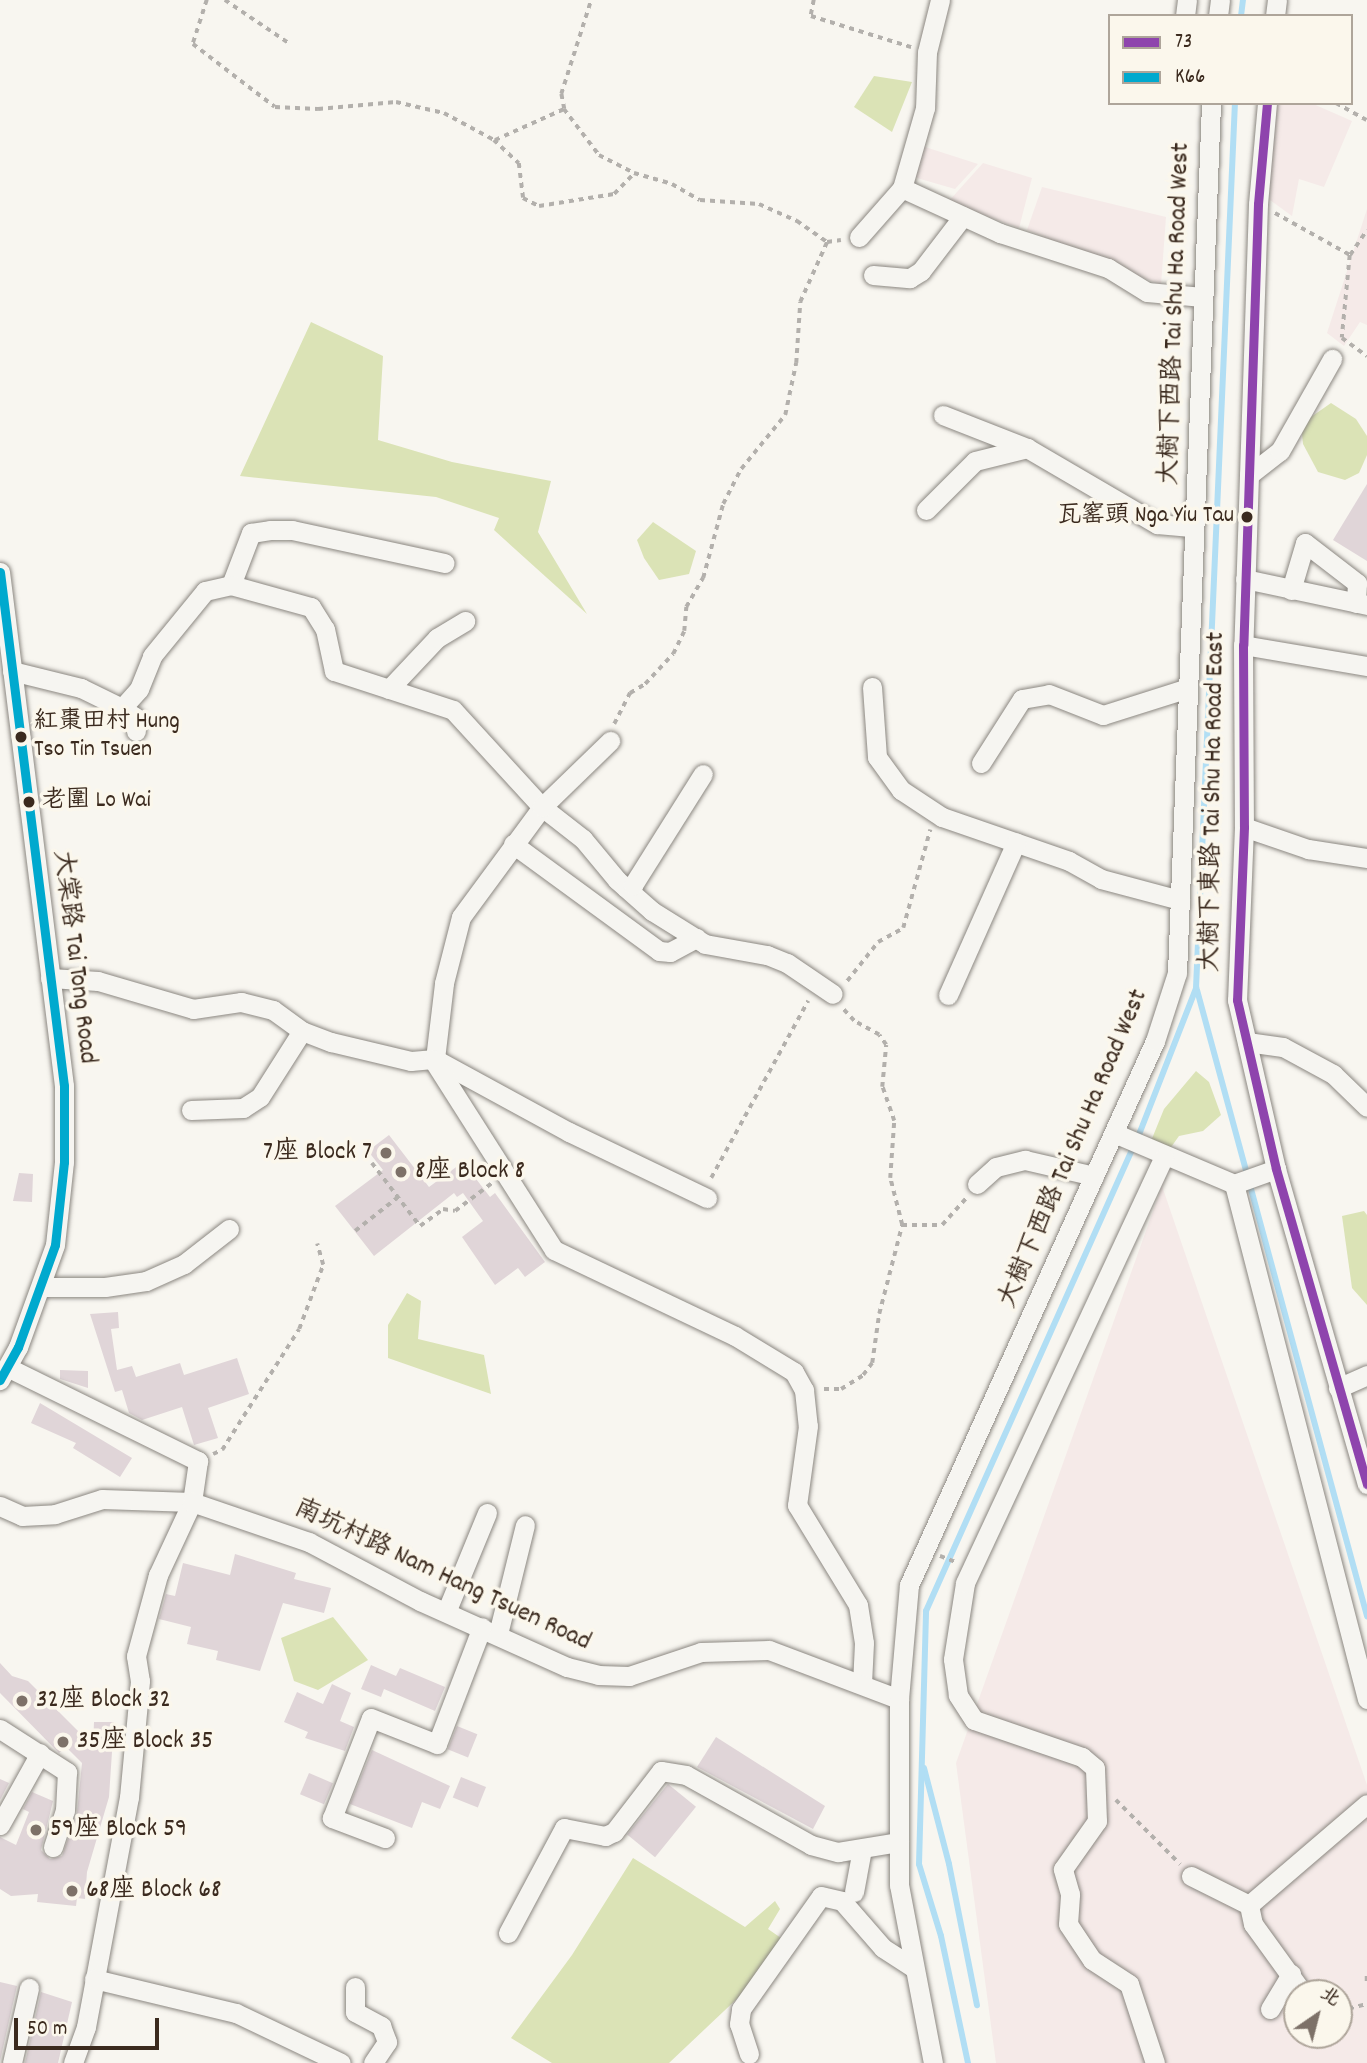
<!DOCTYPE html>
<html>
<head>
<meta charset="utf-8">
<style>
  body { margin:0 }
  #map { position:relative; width:1367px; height:2063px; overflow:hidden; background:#f8f6f0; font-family:Dekko,"LXGW WenKai TC",sans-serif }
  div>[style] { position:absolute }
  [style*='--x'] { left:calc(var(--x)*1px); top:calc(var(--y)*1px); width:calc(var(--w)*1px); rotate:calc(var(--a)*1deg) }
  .built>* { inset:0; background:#f5eae8 }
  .green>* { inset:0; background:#dbe3b6 }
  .stream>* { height:6px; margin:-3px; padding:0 3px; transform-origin:3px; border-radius:3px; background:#b1def4 }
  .building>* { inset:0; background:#e0d5d8; transform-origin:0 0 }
  .path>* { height:3.5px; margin-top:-1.75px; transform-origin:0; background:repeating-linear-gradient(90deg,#b3b0ac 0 5px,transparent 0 10px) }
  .roads { filter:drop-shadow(0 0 2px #8b8781) drop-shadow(0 0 2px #8b8781) }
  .minor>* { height:19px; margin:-9.5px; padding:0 9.5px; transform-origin:9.5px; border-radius:9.5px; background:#f6f5f1 }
  .bus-1>* { height:9px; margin:-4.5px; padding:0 4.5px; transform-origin:4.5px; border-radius:4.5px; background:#8e44ad }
  .bus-2>* { height:9px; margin:-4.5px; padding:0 4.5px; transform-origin:4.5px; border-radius:4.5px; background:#00a9ce }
  .dots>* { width:19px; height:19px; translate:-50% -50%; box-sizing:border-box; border:4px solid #fbf7ec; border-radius:50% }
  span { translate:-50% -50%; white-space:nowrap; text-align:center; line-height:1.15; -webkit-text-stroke:7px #fbf7ec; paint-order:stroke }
  .bus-label { font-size:24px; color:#3b2a1e }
  .right { translate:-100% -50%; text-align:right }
  .left { translate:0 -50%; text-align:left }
  .street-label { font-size:26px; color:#3b2a1e }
  .poi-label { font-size:26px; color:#3b2a1e }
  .legend { position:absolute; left:1108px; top:14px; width:245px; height:91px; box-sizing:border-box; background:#fbf7ec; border:2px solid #aea59a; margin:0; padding:9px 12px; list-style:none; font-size:21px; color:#3b2a1e }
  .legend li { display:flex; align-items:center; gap:14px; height:35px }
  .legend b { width:35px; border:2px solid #aea59a }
  .north { position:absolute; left:1283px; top:1979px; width:70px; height:70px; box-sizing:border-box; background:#fbf7ec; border:2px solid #aea59a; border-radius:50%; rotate:35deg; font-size:19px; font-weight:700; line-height:28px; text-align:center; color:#3b2a1e }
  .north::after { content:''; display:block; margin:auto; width:24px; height:32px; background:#7d7168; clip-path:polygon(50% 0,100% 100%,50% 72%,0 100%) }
  .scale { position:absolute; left:14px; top:2018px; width:145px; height:32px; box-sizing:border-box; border:4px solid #3b2a1e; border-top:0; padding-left:9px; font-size:21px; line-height:24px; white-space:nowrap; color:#3b2a1e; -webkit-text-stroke:5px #fbf7ec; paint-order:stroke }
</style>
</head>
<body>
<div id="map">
  <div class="built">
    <i style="clip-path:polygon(1274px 103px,1311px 103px,1352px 121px,1324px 187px,1299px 179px,1292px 216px,1263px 195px)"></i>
    <i style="clip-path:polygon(922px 146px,978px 164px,955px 189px,910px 176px)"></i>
    <i style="clip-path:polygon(983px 163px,1032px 178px,1019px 228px,948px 202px)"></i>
    <i style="clip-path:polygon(1042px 187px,1166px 217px,1161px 285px,1027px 230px)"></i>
    <i style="clip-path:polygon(1367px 209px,1367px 325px,1360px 322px,1344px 346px,1327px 333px)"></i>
    <i style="clip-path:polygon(evenodd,1162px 1186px,1367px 1785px,1367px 2063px,996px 2063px,956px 1763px,1162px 1186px,1297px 1993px,1339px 1993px,1339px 2035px,1297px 2035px,1297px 1993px)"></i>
  </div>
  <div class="green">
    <i style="clip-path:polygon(874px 76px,912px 82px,892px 132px,854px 107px)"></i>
    <i style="clip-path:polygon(311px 322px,383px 356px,378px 440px,452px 462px,551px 481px,538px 532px,587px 614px,494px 530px,499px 518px,436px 497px,240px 476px)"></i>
    <i style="clip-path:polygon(1331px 403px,1356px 419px,1367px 436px,1367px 455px,1359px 473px,1345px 480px,1318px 472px,1303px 444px,1301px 424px)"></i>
    <i style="clip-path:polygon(653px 522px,696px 551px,689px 574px,659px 580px,644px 558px,637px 540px)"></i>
    <i style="clip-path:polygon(1196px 1071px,1209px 1082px,1221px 1115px,1203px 1131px,1179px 1136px,1169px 1150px,1151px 1141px,1164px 1109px)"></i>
    <i style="clip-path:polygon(1364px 1211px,1367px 1215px,1367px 1305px,1352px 1288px,1342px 1216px)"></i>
    <i style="clip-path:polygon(407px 1293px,421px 1301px,418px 1339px,484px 1355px,491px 1394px,388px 1358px,388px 1325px)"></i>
    <i style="clip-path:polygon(333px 1617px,368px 1660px,318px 1690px,294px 1681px,281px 1638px)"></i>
    <i style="clip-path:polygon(633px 1858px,745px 1927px,775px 1901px,780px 1909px,768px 1929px,781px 1938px,742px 1994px,669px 2063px,552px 2063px,511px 2038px,572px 1955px)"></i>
  </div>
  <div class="stream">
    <i style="--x:1241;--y:16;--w:16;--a:-83"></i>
    <i style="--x:1197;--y:990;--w:649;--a:74.81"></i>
    <i style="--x:924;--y:1768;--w:99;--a:75.4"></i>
    <i style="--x:949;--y:1864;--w:144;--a:78.8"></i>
    <i style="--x:968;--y:2063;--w:130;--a:-102"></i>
    <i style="--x:941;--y:1936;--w:75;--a:-107"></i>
    <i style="--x:919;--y:1864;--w:253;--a:-88.4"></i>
    <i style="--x:926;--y:1611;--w:525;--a:-65.93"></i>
    <i style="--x:1140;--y:1132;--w:155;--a:-68.7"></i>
    <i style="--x:1196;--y:988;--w:886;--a:-87.48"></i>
  </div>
  <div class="building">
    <i style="clip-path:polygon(1367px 484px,1367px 561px,1333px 540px)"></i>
    <i style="clip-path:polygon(389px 1135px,429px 1187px,463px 1162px,490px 1197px,495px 1193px,545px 1262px,525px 1277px,518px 1268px,495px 1285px,462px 1237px,483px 1221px,463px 1193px,457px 1197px,454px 1193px,374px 1256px,335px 1206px,383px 1170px,368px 1151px)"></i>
    <i style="clip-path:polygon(19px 1173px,33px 1174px,32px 1202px,13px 1201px)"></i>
    <i style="clip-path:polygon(118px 1312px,119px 1328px,111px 1329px,117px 1370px,132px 1366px,136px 1377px,180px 1363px,184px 1375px,237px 1358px,249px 1394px,208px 1408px,218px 1438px,194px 1445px,182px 1407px,142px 1420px,129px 1413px,122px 1390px,115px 1392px,90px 1314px)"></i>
    <i style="clip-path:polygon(60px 1370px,88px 1371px,88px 1388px,60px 1379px)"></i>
    <i style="clip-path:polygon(40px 1403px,132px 1458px,120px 1477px,73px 1448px,76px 1443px,31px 1423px)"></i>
    <i style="clip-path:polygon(235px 1554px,296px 1573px,294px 1579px,331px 1588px,324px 1613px,283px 1603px,260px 1671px,216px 1660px,218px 1651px,187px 1644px,191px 1627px,159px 1619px,166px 1594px,175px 1596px,183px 1563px,230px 1575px)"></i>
    <i style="clip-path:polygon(0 1663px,12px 1676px,28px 1681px,93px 1746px,94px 1722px,114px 1722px,109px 1797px,87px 1872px,85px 1899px,77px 1898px,76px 1906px,37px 1902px,38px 1894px,11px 1896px,0 1889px,0 1837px,16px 1845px,29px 1812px,23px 1809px,32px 1792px,53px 1801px,41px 1850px,50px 1859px,62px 1856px,77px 1813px,82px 1763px,66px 1747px,59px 1753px,0 1693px)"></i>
    <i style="clip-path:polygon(371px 1665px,396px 1676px,400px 1668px,445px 1687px,435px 1711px,384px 1689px,381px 1697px,361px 1689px)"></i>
    <i style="clip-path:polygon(332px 1684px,351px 1693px,340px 1721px,354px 1727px,345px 1751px,305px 1738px,308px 1732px,284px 1722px,297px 1692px,323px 1704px)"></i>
    <i style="left:457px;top:1726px;width:22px;height:25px;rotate:22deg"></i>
    <i style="clip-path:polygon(716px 1737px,825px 1806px,813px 1829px,697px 1767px)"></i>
    <i style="clip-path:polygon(372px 1750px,450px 1786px,440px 1809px,422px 1802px,412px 1828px,350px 1804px)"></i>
    <i style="left:309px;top:1773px;width:26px;height:23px;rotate:23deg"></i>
    <i style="left:461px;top:1777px;width:27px;height:22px;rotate:22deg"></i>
    <i style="clip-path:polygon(0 1779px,9px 1783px,0 1800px)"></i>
    <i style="left:668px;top:1784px;width:36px;height:65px;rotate:39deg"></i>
    <i style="clip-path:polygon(0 1982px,17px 1986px,0 2061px)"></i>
    <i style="clip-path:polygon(41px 1992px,72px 2002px,58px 2063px,25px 2063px)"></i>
  </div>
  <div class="path">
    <i style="--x:207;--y:0;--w:46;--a:107.7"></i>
    <i style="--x:193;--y:44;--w:103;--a:37.5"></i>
    <i style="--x:275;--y:107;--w:43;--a:2.7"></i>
    <i style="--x:318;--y:109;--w:78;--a:-5.1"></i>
    <i style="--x:396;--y:102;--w:49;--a:12.9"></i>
    <i style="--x:444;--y:113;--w:57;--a:28.4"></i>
    <i style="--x:494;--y:140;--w:34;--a:43"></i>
    <i style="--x:519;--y:163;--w:35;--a:83"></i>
    <i style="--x:523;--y:198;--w:18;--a:27"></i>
    <i style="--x:539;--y:206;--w:76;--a:-9.1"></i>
    <i style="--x:614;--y:194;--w:29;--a:-46"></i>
    <i style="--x:225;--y:0;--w:78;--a:34.1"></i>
    <i style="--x:814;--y:0;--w:16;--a:101"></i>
    <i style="--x:811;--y:16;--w:105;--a:17.2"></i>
    <i style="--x:1336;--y:103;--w:35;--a:29"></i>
    <i style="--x:564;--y:109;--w:58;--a:52.7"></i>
    <i style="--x:599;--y:155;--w:39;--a:27"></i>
    <i style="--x:634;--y:173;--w:40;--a:16"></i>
    <i style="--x:672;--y:184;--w:32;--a:30"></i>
    <i style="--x:700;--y:200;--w:59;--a:3.9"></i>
    <i style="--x:759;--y:204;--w:42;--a:24.1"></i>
    <i style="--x:797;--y:221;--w:37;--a:35"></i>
    <i style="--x:827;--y:242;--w:14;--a:-8"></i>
    <i style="--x:495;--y:140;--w:76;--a:-24.2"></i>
    <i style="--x:564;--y:109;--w:15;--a:-101"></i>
    <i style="--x:561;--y:94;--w:99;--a:-72.3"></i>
    <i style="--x:1275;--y:213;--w:86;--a:29.2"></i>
    <i style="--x:1350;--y:255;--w:30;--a:-56"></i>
    <i style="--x:1350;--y:255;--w:83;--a:95.5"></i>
    <i style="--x:1342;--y:338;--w:31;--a:36"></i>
    <i style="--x:614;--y:724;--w:35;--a:-63"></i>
    <i style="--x:630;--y:693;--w:17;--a:-31"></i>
    <i style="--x:645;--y:684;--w:41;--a:-47"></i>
    <i style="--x:673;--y:654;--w:25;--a:-64"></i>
    <i style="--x:684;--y:631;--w:24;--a:-85"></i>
    <i style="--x:686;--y:607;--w:34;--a:-60"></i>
    <i style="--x:703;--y:578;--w:77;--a:-74.9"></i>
    <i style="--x:723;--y:504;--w:39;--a:-63"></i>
    <i style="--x:741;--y:469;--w:70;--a:-50.8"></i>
    <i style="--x:785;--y:415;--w:53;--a:-78.1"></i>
    <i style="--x:796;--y:363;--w:61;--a:-86.2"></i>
    <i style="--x:800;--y:302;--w:66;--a:-65.8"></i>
    <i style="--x:847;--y:981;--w:50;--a:-51.5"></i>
    <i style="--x:878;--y:942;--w:29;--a:-29"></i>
    <i style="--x:903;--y:928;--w:102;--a:-74.6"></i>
    <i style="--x:372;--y:1163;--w:79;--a:52.7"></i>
    <i style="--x:420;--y:1226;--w:29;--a:-36"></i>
    <i style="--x:443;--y:1209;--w:12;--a:9"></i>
    <i style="--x:455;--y:1211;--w:46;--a:-37.1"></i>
    <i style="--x:711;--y:1178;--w:202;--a:-61.3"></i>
    <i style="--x:902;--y:1225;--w:40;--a:0"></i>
    <i style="--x:942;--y:1225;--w:38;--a:-48"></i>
    <i style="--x:355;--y:1231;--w:53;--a:-38.2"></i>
    <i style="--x:824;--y:1389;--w:17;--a:0"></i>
    <i style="--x:841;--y:1389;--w:26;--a:-32"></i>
    <i style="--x:863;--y:1375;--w:15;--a:-53"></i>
    <i style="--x:872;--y:1363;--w:49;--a:-81.9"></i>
    <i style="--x:879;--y:1314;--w:92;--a:-75.5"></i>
    <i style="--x:902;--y:1225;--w:49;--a:-104.3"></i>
    <i style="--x:890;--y:1178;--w:57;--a:-86"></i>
    <i style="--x:894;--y:1121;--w:36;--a:-109"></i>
    <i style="--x:882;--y:1087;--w:42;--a:-84.6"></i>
    <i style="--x:886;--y:1045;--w:12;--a:-125"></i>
    <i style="--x:879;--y:1035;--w:29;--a:-151"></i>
    <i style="--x:854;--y:1021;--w:18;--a:-133"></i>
    <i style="--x:213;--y:1454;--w:10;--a:-24"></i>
    <i style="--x:222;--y:1450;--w:143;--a:-57.5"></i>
    <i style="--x:299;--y:1329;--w:68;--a:-69.4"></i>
    <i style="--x:323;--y:1265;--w:22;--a:-106"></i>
    <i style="--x:940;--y:1556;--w:17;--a:21"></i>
    <i style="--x:1116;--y:1800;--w:91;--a:45"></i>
    <i style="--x:1367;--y:1976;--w:10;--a:90"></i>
    <i style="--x:1339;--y:2011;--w:29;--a:-14"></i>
  </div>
  <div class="roads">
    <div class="minor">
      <i style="--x:940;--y:0;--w:54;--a:104"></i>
      <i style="--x:927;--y:52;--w:56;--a:92"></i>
      <i style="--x:925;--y:108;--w:83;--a:106"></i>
      <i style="--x:902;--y:188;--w:108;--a:24.7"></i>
      <i style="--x:1000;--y:233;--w:114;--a:18"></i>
      <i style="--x:1108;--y:268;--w:46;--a:31.6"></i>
      <i style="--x:1147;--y:292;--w:56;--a:5.1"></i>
      <i style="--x:1185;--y:16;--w:16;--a:-83"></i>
      <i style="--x:1218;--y:16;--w:16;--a:-83"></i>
      <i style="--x:1275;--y:16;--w:16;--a:-83"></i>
      <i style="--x:1267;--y:103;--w:101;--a:95.1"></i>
      <i style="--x:1258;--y:204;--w:441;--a:91.9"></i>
      <i style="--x:1243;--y:645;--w:182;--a:89.7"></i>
      <i style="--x:1244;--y:827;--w:173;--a:92.3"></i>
      <i style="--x:1237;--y:1000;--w:173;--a:77"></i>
      <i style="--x:1276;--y:1169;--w:328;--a:73.9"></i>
      <i style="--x:859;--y:237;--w:65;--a:-48.7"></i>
      <i style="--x:873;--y:275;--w:37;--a:5"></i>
      <i style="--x:910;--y:278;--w:13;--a:-32"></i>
      <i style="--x:921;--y:271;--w:69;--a:-52.6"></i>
      <i style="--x:943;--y:415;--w:90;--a:21.4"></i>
      <i style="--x:1027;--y:448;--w:151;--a:30.3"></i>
      <i style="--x:1157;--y:524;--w:37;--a:5"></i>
      <i style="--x:1249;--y:475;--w:39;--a:-38"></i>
      <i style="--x:1280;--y:451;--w:106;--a:-60.5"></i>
      <i style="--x:926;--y:510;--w:69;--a:-45"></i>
      <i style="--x:975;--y:461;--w:54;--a:-14"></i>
      <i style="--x:0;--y:572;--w:518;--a:82.9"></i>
      <i style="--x:64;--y:1086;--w:76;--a:90"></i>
      <i style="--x:64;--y:1162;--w:83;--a:96.2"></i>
      <i style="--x:55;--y:1245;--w:109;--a:109.9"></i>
      <i style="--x:18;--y:1347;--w:38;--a:119"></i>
      <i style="--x:1245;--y:579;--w:125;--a:12"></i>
      <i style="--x:231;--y:585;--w:56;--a:-69"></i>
      <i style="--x:251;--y:533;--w:19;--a:-9"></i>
      <i style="--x:270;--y:530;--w:22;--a:0"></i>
      <i style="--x:292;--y:530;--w:156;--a:12.2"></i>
      <i style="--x:1291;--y:590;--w:49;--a:-73.4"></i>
      <i style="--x:1305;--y:543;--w:66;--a:37.6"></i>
      <i style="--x:1357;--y:583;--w:20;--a:93"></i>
      <i style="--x:1243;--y:645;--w:126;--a:9.6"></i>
      <i style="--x:12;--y:671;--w:71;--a:13.8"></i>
      <i style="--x:81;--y:688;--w:46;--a:26"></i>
      <i style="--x:122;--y:708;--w:16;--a:35"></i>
      <i style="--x:135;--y:717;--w:14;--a:86"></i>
      <i style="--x:872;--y:687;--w:70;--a:85.9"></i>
      <i style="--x:877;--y:757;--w:41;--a:54"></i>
      <i style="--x:901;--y:790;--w:49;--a:33.4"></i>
      <i style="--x:942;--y:817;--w:134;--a:19.1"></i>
      <i style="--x:1069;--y:861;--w:37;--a:29"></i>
      <i style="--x:1101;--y:879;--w:82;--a:14.9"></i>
      <i style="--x:389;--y:689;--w:70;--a:-46.7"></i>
      <i style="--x:437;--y:638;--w:33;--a:-31"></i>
      <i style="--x:122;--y:708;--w:25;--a:-48"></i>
      <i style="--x:139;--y:689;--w:35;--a:-68"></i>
      <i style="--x:152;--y:656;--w:84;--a:-50.8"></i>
      <i style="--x:205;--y:591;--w:27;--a:-13"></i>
      <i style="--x:231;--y:585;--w:83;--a:15.4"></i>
      <i style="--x:311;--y:607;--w:26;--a:58"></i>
      <i style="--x:325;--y:629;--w:43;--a:77.9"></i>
      <i style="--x:334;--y:671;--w:125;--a:18.1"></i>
      <i style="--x:453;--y:710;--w:132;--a:47.5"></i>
      <i style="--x:542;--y:807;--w:52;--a:38"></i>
      <i style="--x:583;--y:839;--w:53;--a:50.3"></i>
      <i style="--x:617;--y:880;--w:47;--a:41.5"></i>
      <i style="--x:652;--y:911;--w:62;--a:31.9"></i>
      <i style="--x:705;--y:944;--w:63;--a:10.1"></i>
      <i style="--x:767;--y:955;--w:22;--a:22"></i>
      <i style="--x:787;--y:963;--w:55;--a:34"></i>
      <i style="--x:981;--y:763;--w:76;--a:-57.4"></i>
      <i style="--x:1022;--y:699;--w:27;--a:-10"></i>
      <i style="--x:1049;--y:694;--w:58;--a:21.3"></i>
      <i style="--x:1103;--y:715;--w:89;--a:-17.6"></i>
      <i style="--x:1244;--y:827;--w:68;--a:19"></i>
      <i style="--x:1308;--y:849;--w:60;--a:8.7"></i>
      <i style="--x:513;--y:844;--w:181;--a:36.2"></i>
      <i style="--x:659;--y:951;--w:11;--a:5"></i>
      <i style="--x:670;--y:952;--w:30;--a:-28"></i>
      <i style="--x:626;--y:888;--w:8;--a:-23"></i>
      <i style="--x:633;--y:885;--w:131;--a:-57.8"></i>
      <i style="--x:50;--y:978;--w:48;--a:3.6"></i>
      <i style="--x:98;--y:981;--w:99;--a:16.4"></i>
      <i style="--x:193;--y:1009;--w:49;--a:-8.3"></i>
      <i style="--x:241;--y:1002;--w:33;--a:14"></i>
      <i style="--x:273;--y:1010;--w:36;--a:36"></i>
      <i style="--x:302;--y:1031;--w:31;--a:21"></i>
      <i style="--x:331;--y:1042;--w:82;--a:13.4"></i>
      <i style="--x:411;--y:1061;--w:24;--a:-5"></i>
      <i style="--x:435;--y:1059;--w:153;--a:28.6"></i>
      <i style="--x:569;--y:1132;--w:153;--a:25.6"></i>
      <i style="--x:948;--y:995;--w:167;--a:-66"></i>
      <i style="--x:1247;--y:1042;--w:36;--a:8"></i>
      <i style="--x:1283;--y:1047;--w:57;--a:28.4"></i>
      <i style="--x:1333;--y:1074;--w:47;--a:44.1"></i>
      <i style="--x:435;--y:1059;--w:77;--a:-83.2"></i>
      <i style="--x:444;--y:983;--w:68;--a:-75.6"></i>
      <i style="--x:461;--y:917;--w:137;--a:-53.6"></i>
      <i style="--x:542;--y:807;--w:95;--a:-44.1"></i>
      <i style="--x:433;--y:1060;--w:225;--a:57.5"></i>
      <i style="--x:554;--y:1250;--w:200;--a:25.4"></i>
      <i style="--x:735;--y:1336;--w:69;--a:31.4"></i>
      <i style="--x:794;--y:1372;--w:21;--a:61"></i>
      <i style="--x:804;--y:1390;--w:36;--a:84"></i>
      <i style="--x:808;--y:1426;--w:80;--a:97.9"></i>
      <i style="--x:797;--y:1505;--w:117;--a:58.6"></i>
      <i style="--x:858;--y:1605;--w:38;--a:81"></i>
      <i style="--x:864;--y:1643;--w:41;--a:92.8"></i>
      <i style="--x:191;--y:1110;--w:52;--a:-2.2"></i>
      <i style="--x:243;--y:1108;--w:20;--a:-33"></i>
      <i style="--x:260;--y:1097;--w:78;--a:-57.5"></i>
      <i style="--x:1114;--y:1133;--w:130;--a:23"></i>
      <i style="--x:1234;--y:1184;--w:45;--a:-19.7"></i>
      <i style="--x:977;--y:1184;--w:25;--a:-42"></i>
      <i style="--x:996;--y:1167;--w:30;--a:-14"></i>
      <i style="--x:1025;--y:1160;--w:71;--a:13.1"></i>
      <i style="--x:1234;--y:1184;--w:532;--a:75.52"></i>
      <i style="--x:42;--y:1287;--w:63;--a:0"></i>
      <i style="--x:105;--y:1287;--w:41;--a:-8.3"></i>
      <i style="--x:146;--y:1281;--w:42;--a:-24.1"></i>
      <i style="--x:184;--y:1264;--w:57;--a:-37.9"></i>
      <i style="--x:9;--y:1368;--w:211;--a:26.2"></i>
      <i style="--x:198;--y:1461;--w:41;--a:98.3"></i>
      <i style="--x:192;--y:1502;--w:81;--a:115"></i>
      <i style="--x:158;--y:1575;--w:84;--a:105.2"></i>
      <i style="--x:136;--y:1656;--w:25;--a:81"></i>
      <i style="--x:140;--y:1681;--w:117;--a:95.4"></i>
      <i style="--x:129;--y:1797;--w:234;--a:100.6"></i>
      <i style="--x:86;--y:2027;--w:38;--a:110"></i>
      <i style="--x:1338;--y:1388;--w:32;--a:-24"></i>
      <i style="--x:0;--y:1506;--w:24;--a:24"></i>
      <i style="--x:22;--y:1516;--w:33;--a:-3"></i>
      <i style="--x:55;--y:1514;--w:49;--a:-17.7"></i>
      <i style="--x:102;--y:1499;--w:90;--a:1.9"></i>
      <i style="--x:192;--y:1502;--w:124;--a:18.9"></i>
      <i style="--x:309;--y:1542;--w:126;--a:28"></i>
      <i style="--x:420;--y:1601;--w:161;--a:24.2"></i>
      <i style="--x:567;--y:1667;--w:32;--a:14"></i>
      <i style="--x:598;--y:1675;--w:31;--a:2"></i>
      <i style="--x:629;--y:1676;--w:76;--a:-18.4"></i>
      <i style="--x:701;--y:1652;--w:68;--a:-1.7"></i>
      <i style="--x:769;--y:1650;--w:139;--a:20.7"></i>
      <i style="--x:447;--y:1610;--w:105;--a:-67.6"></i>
      <i style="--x:498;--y:1634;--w:112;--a:-76.1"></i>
      <i style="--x:0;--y:1729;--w:80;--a:32.7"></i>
      <i style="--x:67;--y:1772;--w:38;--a:93"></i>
      <i style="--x:65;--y:1810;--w:39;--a:108"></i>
      <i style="--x:0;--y:1825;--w:82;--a:-60.9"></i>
      <i style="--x:385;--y:1838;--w:57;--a:-159.3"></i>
      <i style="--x:332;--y:1818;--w:107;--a:-68.7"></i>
      <i style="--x:371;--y:1718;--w:71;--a:21.5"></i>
      <i style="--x:437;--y:1744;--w:125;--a:-69"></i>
      <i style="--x:1191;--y:1876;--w:65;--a:26.6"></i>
      <i style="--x:854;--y:1892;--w:44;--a:-79.5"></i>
      <i style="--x:508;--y:1933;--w:119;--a:-61.9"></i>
      <i style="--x:564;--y:1828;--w:42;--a:11"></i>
      <i style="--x:605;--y:1836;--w:10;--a:-24"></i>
      <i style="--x:614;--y:1832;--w:77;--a:-52.4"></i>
      <i style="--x:661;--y:1771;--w:25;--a:9"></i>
      <i style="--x:686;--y:1775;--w:143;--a:29.2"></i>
      <i style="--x:811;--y:1845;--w:28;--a:15"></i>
      <i style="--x:838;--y:1852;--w:62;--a:-9.3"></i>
      <i style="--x:94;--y:1979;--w:146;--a:13.5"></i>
      <i style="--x:236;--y:2013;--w:116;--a:25.5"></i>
      <i style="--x:355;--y:1987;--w:25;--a:90"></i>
      <i style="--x:355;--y:2012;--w:30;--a:28"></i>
      <i style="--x:381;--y:2026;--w:17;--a:69"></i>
      <i style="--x:387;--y:2042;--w:25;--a:124"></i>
      <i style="--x:1303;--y:1993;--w:85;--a:-125.9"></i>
      <i style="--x:1253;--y:1924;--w:19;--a:-102"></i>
      <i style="--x:1249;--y:1905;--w:155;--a:-40.6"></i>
      <i style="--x:1270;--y:2009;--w:41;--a:-59"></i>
      <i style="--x:749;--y:2054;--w:32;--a:-108"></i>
      <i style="--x:739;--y:2024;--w:15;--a:-82"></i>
      <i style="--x:741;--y:2009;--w:138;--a:-54.7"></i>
      <i style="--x:821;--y:1896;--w:22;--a:13"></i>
      <i style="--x:842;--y:1901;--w:62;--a:48.9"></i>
      <i style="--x:883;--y:1948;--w:35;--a:33"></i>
      <i style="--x:12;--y:2063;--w:77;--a:-77.2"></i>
      <i style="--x:933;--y:2063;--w:181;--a:-100.8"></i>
      <i style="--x:899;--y:1885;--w:186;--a:-90"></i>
      <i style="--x:899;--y:1699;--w:114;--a:-85"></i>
      <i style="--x:909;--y:1585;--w:597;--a:-65.67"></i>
      <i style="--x:1155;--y:1041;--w:71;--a:-72.1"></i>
      <i style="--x:1177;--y:973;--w:871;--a:-87.76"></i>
      <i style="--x:1155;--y:2063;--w:83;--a:-108.2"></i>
      <i style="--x:1129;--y:1984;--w:44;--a:-147"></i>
      <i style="--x:1092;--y:1960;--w:43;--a:-123.7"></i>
      <i style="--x:1068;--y:1924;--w:30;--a:-86"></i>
      <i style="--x:1070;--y:1894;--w:26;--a:-106"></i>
      <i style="--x:1063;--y:1869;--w:59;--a:-54.7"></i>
      <i style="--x:1097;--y:1821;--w:53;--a:-92.2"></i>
      <i style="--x:1095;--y:1768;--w:17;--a:-140"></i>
      <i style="--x:1082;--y:1757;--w:114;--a:-161.1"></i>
      <i style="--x:974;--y:1720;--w:30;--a:-123"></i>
      <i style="--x:958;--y:1695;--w:36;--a:-98"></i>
      <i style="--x:953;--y:1659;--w:77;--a:-81"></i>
      <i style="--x:965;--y:1583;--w:470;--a:-65"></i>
    </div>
  </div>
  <div class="bus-1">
    <i style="--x:1267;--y:103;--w:101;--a:95.1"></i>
    <i style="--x:1258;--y:204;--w:441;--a:91.9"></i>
    <i style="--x:1243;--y:645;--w:182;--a:89.7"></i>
    <i style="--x:1244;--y:827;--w:173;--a:92.3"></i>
    <i style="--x:1237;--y:1000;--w:173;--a:77"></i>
    <i style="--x:1276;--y:1169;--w:328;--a:73.9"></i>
  </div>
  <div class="bus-2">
    <i style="--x:0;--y:572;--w:518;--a:82.9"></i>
    <i style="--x:64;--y:1086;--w:76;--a:90"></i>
    <i style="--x:64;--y:1162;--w:83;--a:96.2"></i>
    <i style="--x:55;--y:1245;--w:109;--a:109.9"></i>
    <i style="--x:18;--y:1347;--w:38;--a:119"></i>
  </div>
  <div class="dots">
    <i style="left:1247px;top:517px;background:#3b2a1e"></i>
    <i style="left:21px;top:737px;background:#3b2a1e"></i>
    <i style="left:29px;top:802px;background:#3b2a1e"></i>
    <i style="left:386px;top:1153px;background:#7d7168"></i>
    <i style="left:401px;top:1172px;background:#7d7168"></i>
    <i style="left:22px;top:1701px;background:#7d7168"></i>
    <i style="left:63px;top:1742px;background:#7d7168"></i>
    <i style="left:36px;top:1830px;background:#7d7168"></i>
    <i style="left:72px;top:1891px;background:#7d7168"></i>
  </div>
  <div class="bus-label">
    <span class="right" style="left:1234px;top:517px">瓦窰頭 Nga Yiu Tau</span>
    <span class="left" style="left:34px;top:737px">紅棗田村 Hung<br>Tso Tin Tsuen</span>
    <span class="left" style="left:42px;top:802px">老圍 Lo Wai</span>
  </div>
  <div class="street-label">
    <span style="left:1176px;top:314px;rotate:-88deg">大樹下西路 Tai Shu Ha Road West</span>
    <span style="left:1214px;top:802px;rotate:-89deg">大樹下東路 Tai Shu Ha Road East</span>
    <span style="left:74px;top:957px;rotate:83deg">大棠路 Tai Tong Road</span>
    <span style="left:1074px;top:1149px;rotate:-67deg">大樹下西路 Tai Shu Ha Road West</span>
    <span style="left:442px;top:1576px;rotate:25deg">南坑村路 Nam Hang Tsuen Road</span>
  </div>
  <div class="poi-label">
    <span class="right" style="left:372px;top:1153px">7座 Block 7</span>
    <span class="left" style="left:415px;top:1172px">8座 Block 8</span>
    <span class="left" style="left:36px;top:1701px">32座 Block 32</span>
    <span class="left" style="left:77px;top:1742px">35座 Block 35</span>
    <span class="left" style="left:50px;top:1830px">59座 Block 59</span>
    <span class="left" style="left:86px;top:1891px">68座 Block 68</span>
  </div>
  <ul class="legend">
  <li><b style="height:9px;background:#8e44ad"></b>73</li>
  <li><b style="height:9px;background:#00a9ce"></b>K66</li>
  </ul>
  <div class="north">北</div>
  <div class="scale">50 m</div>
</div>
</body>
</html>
